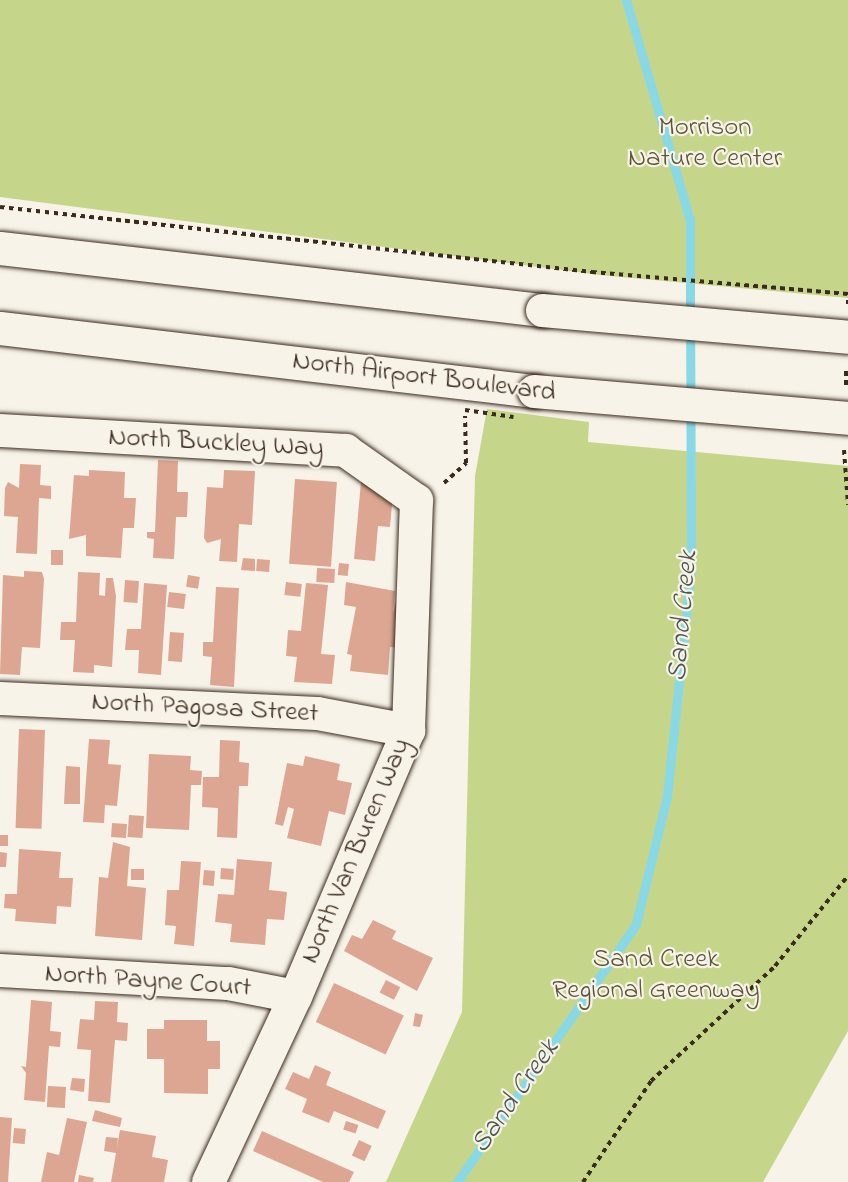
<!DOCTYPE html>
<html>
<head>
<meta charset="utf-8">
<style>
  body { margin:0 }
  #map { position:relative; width:848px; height:1182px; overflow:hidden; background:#f7f3e8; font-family:"Indie Flower",sans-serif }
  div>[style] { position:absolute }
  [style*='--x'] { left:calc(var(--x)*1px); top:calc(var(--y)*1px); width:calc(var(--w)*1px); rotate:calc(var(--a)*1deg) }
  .green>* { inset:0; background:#c5d589 }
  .stream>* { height:9px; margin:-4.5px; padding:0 4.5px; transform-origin:4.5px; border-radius:4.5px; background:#89d8e6 }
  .building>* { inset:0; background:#dca692; transform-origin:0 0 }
  .path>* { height:4px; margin-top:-2px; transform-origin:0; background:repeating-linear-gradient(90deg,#3b2a1e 0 4.5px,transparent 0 9px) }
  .roads { filter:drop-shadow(0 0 2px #3b2a1e) drop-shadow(0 0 2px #3b2a1e) }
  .street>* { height:33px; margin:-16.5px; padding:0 16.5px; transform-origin:16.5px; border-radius:16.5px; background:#f7f3e8 }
  .primary>* { height:33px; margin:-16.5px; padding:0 16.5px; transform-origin:16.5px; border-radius:16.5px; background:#f7f3e8 }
  .path-bridge>* { height:4px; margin-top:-2px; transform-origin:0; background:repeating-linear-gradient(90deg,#3b2a1e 0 4.5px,transparent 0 9px) }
  .bridges { filter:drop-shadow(0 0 2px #3b2a1e) drop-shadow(0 0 2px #3b2a1e) }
  .primary-bridge>* { height:33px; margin:-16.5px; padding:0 16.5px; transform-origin:16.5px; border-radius:16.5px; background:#f7f3e8 }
  span { translate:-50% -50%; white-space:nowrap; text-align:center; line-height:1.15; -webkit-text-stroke:4.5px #f7f3e8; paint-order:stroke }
  .park-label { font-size:27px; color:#5e5539 }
  .street-label { font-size:27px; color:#3b2a1e }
  .water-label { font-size:28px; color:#4e5650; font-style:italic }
</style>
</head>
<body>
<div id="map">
  <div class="green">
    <i style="clip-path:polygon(0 0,848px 0,848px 298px,600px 275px,0 197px)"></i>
    <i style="clip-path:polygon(487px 409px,589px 422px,588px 442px,848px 466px,848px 1031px,763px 1182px,386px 1182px,462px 1012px,475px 476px)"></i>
  </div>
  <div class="stream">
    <i style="--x:626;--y:0;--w:229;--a:73.8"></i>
    <i style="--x:690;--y:220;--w:96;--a:90"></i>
    <i style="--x:457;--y:1182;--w:314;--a:-55.2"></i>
    <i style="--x:636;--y:924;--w:132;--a:-76.4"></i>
    <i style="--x:667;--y:796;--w:231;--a:-84"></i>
    <i style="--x:691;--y:566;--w:236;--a:-90.2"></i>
  </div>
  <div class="building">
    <i style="clip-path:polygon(158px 460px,178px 461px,177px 492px,188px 492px,187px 517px,176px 517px,174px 559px,153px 558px,154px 539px,147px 538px,147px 532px,155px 532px)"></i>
    <i style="clip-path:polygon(20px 464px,41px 465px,40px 485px,51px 486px,51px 499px,39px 498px,37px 554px,16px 553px,18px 517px,4px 516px,5px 488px,8px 482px,19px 488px)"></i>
    <i style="clip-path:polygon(89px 470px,125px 472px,124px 498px,136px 498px,134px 528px,123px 528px,121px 558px,86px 556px,86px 535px,69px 539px,74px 475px,89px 476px)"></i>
    <i style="clip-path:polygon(224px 470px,255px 471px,252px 525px,239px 524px,237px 562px,219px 561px,221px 539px,207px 543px,204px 538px,207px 487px,223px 488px)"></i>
    <i style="left:295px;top:479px;width:42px;height:85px;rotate:4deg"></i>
    <i style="clip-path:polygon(361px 482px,383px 484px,393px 493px,390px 527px,378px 526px,375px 561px,354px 559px)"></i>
    <i style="left:51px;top:550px;width:12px;height:15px"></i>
    <i style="clip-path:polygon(243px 558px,255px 559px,255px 571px,241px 570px)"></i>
    <i style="left:257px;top:559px;width:13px;height:12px;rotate:4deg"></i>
    <i style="left:339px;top:563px;width:10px;height:12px;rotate:6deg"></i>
    <i style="left:317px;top:568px;width:18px;height:14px;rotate:3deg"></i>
    <i style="clip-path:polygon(24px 571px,42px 572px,44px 579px,40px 648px,22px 647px,20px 675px,0 674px,3px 575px,24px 577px)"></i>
    <i style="clip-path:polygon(78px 572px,100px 573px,99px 595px,105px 596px,106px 578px,113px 578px,116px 596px,112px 667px,94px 665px,94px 673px,73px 672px,75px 640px,60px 640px,61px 622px,76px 622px)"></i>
    <i style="left:188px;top:575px;width:12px;height:12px;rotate:9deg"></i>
    <i style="left:125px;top:580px;width:14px;height:22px;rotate:4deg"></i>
    <i style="left:286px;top:582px;width:16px;height:13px;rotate:7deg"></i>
    <i style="clip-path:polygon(346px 582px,395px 591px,393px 613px,396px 601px,403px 601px,401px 648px,390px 647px,388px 675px,350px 671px,352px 655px,347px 654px,356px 607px,344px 605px)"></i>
    <i style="clip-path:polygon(144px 583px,167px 585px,161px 675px,138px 673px,139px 650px,125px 650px,127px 629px,141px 629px)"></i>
    <i style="clip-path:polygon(306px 583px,328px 585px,321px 654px,335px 655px,332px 684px,294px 682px,297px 657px,286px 656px,288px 630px,301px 631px)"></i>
    <i style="clip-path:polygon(216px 587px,239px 588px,234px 687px,210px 685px,212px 657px,203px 656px,203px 642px,213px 642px)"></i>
    <i style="left:169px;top:592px;width:17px;height:15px;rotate:7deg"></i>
    <i style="left:170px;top:632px;width:14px;height:29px;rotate:4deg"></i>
    <i style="left:19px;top:729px;width:26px;height:99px;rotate:2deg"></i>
    <i style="clip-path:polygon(89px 739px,110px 740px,108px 764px,121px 765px,117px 806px,105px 805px,104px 823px,83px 822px)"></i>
    <i style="clip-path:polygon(220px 740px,240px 741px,239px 762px,249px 763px,248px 786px,239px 786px,237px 838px,217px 837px,218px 808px,202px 807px,203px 777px,219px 777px)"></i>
    <i style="clip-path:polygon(149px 754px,191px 756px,190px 770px,202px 771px,201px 785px,191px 785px,189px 830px,146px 828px)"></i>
    <i style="clip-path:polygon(305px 756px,340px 764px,337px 780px,352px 783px,345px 815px,329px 811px,321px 846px,287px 838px,294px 809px,288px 807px,283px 826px,275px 824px,287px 763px,303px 766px)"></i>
    <i style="clip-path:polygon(66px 766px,80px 767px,80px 804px,64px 804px)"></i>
    <i style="left:129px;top:815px;width:15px;height:22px;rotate:4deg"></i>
    <i style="left:112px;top:823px;width:15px;height:14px;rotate:4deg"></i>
    <i style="left:0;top:835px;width:8px;height:11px"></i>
    <i style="clip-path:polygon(113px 842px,130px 847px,127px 886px,146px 888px,142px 940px,95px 936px,99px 877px,108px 878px)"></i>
    <i style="clip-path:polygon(19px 849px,61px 852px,59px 878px,73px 878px,71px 907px,57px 906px,56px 924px,15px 921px,16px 909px,4px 908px,5px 894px,17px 894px)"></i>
    <i style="clip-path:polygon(0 852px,7px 853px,6px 867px,0 867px)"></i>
    <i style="clip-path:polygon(237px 859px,272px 862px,269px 890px,287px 892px,284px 920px,267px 919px,265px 945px,230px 942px,232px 924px,215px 922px,218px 894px,234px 895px)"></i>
    <i style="clip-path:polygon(181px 861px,201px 862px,194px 946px,174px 944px,176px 926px,165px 925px,167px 890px,179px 890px)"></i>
    <i style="left:221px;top:868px;width:13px;height:11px;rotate:4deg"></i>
    <i style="left:131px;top:869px;width:13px;height:11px"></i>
    <i style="left:204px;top:870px;width:11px;height:15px;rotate:5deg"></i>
    <i style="clip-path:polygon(373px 920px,396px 931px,392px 939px,433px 958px,417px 991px,344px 951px,352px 935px,362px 939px)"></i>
    <i style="left:386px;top:980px;width:16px;height:14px;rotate:27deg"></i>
    <i style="left:334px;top:983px;width:77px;height:43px;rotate:25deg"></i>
    <i style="clip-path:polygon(31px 1000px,52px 1002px,50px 1031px,61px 1032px,60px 1047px,49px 1046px,45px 1102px,24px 1100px,26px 1073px,21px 1066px,26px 1067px)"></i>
    <i style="clip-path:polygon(95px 1001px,118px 1002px,117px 1022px,128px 1023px,127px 1041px,115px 1040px,110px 1103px,88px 1101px,91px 1050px,77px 1049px,80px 1019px,94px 1020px)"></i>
    <i style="clip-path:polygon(415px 1013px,423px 1015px,420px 1027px,413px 1026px)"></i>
    <i style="clip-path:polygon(164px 1020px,207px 1020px,207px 1041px,220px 1041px,220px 1069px,208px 1069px,208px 1094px,164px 1093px,164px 1059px,147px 1059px,147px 1029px,164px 1029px)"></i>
    <i style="clip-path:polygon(315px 1065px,331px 1072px,326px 1085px,386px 1111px,378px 1129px,334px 1111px,329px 1123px,302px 1112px,307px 1099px,285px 1089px,293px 1072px,309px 1079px)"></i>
    <i style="clip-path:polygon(72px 1078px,85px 1079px,84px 1092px,70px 1090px)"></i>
    <i style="left:48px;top:1086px;width:18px;height:21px;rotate:3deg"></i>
    <i style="clip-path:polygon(95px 1110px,122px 1118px,120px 1127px,92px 1121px)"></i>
    <i style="clip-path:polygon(0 1117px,12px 1118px,8px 1182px,0 1182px)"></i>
    <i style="clip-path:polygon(67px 1118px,87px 1122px,74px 1182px,41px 1182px,47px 1152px,59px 1155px)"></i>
    <i style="left:346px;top:1121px;width:13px;height:9px;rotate:18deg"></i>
    <i style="left:14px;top:1128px;width:12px;height:15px;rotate:5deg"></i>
    <i style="clip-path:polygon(120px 1130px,156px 1136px,152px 1157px,168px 1160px,164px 1182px,111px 1182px,116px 1153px,104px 1151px,106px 1137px,118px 1138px,117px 1147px)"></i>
    <i style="clip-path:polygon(262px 1131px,354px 1172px,349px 1182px,323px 1182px,253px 1151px)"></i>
    <i style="left:359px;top:1140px;width:14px;height:17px;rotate:25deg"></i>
    <i style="clip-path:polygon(79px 1175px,94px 1178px,93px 1182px,78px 1182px)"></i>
  </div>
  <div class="path">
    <i style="--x:0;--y:207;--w:596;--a:6.27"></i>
    <i style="--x:848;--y:304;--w:11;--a:-90"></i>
    <i style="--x:846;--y:385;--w:16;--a:-90"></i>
    <i style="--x:844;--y:450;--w:55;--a:85.8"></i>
    <i style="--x:444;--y:483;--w:30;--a:-42"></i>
    <i style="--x:466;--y:463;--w:47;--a:-91.2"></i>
    <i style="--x:583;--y:1182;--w:122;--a:-56"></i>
    <i style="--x:651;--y:1081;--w:169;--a:-42.8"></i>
    <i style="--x:775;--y:966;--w:116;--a:-51"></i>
  </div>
  <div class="roads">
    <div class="street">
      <i style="--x:0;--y:430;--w:346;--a:3.3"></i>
      <i style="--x:345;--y:450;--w:87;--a:35.2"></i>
      <i style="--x:416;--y:500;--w:230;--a:92"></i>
      <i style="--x:408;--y:730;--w:289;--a:113"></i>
      <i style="--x:295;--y:996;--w:205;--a:115.1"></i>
      <i style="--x:0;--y:698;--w:317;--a:2.7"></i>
      <i style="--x:317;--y:713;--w:93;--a:10.6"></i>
      <i style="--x:0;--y:970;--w:228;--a:3.3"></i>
      <i style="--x:228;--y:983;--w:68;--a:11"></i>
    </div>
    <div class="primary">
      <i style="--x:0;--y:248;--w:546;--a:6.53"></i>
      <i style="--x:0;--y:328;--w:538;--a:6.73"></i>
    </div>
  </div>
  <div class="path-bridge">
    <i style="--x:592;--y:272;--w:257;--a:4.9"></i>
    <i style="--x:465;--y:410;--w:49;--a:8.3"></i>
  </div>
  <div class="bridges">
    <div class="primary-bridge">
      <i style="--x:542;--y:310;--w:307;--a:5"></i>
      <i style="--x:534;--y:391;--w:315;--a:4.9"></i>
    </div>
  </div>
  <div class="park-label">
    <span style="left:705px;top:143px">Morrison<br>Nature Center</span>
    <span style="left:656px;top:975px">Sand Creek<br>Regional Greenway</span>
  </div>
  <div class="street-label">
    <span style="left:424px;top:377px;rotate:7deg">North Airport Boulevard</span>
    <span style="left:216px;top:443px;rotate:3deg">North Buckley Way</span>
    <span style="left:205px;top:708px;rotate:3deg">North Pagosa Street</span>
    <span style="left:356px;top:851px;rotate:-67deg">North Van Buren Way</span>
    <span style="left:148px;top:981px;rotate:4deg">North Payne Court</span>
  </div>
  <div class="water-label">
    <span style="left:684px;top:616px;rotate:-85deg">Sand Creek</span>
    <span style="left:516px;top:1097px;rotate:-55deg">Sand Creek</span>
  </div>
</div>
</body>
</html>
